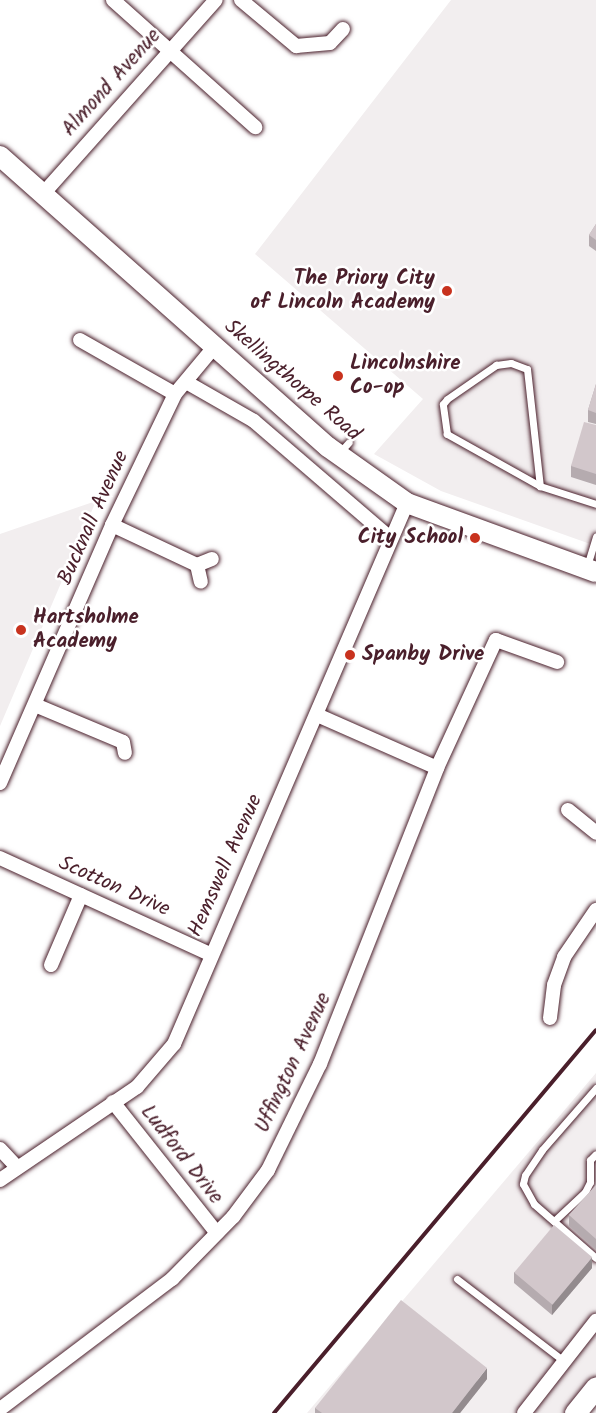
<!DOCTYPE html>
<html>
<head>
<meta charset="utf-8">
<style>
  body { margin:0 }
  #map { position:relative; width:596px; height:1413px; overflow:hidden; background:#fff; font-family:Kalam,sans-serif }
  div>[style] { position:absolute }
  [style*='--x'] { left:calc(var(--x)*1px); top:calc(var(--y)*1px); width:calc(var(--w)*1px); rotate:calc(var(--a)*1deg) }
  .built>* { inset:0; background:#f2eeef }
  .roads { filter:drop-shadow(0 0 2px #4a1f2b) drop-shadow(0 0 2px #4a1f2b) }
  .lane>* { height:7px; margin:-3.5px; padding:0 3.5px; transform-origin:3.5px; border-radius:3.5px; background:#fff }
  .street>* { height:14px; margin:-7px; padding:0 7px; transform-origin:7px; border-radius:7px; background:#fff }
  .secondary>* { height:20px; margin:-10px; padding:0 10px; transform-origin:10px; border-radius:10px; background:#fff }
  .primary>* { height:21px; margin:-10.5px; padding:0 10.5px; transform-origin:10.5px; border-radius:10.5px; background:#fff }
  .rail>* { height:4px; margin:-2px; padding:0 2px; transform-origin:2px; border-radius:2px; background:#4a1f2b }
  .wall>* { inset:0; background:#b5abaf }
  .shaded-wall>* { inset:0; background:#938b8e }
  .building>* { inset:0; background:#d2c7cb; transform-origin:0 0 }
  .dots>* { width:16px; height:16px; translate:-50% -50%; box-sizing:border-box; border:3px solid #fff; border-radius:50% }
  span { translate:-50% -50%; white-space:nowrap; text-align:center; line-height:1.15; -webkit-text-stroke:5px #fff; paint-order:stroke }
  .street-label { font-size:21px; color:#4a1f2b }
  .poi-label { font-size:21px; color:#4a1f2b; font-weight:700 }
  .right { translate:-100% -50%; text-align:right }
  .left { translate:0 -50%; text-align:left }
</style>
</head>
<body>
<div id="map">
  <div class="built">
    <i style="clip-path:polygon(451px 0,596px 0,596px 546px,441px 491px,374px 454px,423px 399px,255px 254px)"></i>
    <i style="clip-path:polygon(96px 501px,0 726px,0 534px)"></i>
    <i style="clip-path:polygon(596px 1073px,596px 1387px,575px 1413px,307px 1413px)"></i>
  </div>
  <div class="roads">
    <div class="lane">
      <i style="--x:511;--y:363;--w:17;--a:21"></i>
      <i style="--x:527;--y:369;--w:118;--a:83.7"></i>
      <i style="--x:540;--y:486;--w:107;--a:-150.8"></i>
      <i style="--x:447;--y:434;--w:30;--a:-98"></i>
      <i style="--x:443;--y:404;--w:6;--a:-51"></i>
      <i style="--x:447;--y:399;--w:60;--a:-34.8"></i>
      <i style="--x:496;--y:365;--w:15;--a:-8"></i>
      <i style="--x:340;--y:452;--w:13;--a:-48"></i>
      <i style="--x:540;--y:486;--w:59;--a:17.8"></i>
      <i style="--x:587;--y:566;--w:31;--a:-73"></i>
      <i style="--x:596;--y:1088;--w:82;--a:131.1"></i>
      <i style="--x:542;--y:1150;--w:30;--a:124"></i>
      <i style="--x:525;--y:1175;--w:9;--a:103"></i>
      <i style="--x:523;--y:1184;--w:23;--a:61"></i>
      <i style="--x:534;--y:1204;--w:82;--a:41.1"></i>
      <i style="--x:554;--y:1221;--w:42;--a:-43.1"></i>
      <i style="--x:585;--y:1192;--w:11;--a:-63"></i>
      <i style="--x:590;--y:1182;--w:22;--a:-90"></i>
      <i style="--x:590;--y:1160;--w:8;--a:-45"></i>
      <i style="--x:457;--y:1279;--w:135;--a:37.5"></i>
    </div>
    <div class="street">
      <i style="--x:113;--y:0;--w:191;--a:41.8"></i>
      <i style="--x:241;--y:0;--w:72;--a:39.9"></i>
      <i style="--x:296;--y:46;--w:34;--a:-5"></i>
      <i style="--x:330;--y:43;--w:19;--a:-47"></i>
      <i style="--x:42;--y:195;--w:261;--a:-48.3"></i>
      <i style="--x:80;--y:340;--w:109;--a:29.6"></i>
      <i style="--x:186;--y:382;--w:78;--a:29.8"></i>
      <i style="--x:254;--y:421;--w:178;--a:40.7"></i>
      <i style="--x:112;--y:525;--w:94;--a:25.2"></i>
      <i style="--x:197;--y:565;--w:17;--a:77"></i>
      <i style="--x:197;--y:565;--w:16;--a:-22"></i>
      <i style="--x:35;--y:705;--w:95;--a:22.8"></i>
      <i style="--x:123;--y:742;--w:11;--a:80"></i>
      <i style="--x:317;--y:715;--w:131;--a:23.8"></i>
      <i style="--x:0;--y:783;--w:281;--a:-66.5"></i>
      <i style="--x:112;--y:525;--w:145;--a:-64.3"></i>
      <i style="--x:175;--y:394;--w:62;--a:-50.2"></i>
      <i style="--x:568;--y:810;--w:36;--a:39"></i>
      <i style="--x:0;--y:858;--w:231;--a:24.6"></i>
      <i style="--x:51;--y:965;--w:76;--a:-66.8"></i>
      <i style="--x:550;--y:1018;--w:33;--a:-83"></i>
      <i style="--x:554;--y:985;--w:30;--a:-70"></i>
      <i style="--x:564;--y:957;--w:57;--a:-55.8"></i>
      <i style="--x:113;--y:1102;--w:167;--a:51.6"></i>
      <i style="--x:0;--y:1149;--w:23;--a:47"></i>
      <i style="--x:0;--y:1180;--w:166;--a:-34.2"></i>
      <i style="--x:137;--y:1087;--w:57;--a:-49.3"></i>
      <i style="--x:174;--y:1044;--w:589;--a:-66.7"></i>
      <i style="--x:0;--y:1409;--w:216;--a:-37.1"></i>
      <i style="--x:172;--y:1279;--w:87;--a:-45.5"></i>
      <i style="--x:233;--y:1217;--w:59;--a:-53.3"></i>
      <i style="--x:268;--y:1170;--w:118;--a:-63.9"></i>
      <i style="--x:320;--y:1064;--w:318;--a:-68.4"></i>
      <i style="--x:437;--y:768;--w:141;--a:-65.3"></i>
      <i style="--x:496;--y:640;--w:65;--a:19.8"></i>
      <i style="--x:524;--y:1413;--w:117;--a:-52"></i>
    </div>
    <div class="secondary">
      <i style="--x:0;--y:156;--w:438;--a:41.6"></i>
      <i style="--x:328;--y:447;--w:97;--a:35.3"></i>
      <i style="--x:407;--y:503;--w:201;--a:20.1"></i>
    </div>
    <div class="primary">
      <i style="--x:575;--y:1413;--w:33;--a:-51"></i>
    </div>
  </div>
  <div class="rail">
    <i style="--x:274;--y:1413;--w:500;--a:-49.95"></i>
  </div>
  <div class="wall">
    <i style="clip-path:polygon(596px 224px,596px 251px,589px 246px,589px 235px)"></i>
    <i style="clip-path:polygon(596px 384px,596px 424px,588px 422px,588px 410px)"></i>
    <i style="clip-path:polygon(596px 425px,596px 485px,571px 477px,571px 466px)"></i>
    <i style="clip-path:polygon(596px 1185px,596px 1250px,569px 1226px,569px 1215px)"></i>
    <i style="clip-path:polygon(592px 1268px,552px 1315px,514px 1283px,514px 1272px)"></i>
    <i style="clip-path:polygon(487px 1379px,460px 1413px,315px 1413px,315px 1408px)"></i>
  </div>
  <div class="shaded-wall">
    <i style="clip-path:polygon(592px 1257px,592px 1268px,552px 1315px,552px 1304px)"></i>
    <i style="clip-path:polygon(487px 1368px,487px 1379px,460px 1413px,452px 1413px)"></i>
  </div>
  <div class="building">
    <i style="clip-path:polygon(596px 224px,596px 240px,589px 235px)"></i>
    <i style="clip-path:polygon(596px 384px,596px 413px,588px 410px)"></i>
    <i style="clip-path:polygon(584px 422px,596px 425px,596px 474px,571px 466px)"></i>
    <i style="clip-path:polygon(596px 1185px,596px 1239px,569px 1215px)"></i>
    <i style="left:554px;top:1225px;width:50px;height:62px;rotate:40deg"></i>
    <i style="clip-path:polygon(401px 1300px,487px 1368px,452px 1413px,322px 1413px,315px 1408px)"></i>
  </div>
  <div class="dots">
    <i style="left:447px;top:291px;background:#c8321e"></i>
    <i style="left:338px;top:376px;background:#c8321e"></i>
    <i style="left:475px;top:538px;background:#c8321e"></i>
    <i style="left:21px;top:630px;background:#c8321e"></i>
    <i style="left:350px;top:655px;background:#c8321e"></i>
  </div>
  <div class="street-label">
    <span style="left:112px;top:83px;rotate:-48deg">Almond Avenue</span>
    <span style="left:292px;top:381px;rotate:41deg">Skellingthorpe Road</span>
    <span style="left:94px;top:518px;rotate:-66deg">Bucknall Avenue</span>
    <span style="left:226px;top:866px;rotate:-66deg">Hemswell Avenue</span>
    <span style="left:114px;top:887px;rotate:24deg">Scotton Drive</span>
    <span style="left:294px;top:1063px;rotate:-65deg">Uffington Avenue</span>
    <span style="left:181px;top:1155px;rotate:52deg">Ludford Drive</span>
  </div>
  <div class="poi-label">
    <span class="right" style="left:435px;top:291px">The Priory City<br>of Lincoln Academy</span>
    <span class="left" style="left:350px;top:376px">Lincolnshire<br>Co-op</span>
    <span class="right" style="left:463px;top:538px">City School</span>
    <span class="left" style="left:33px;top:630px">Hartsholme<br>Academy</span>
    <span class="left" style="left:362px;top:655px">Spanby Drive</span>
  </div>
</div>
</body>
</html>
